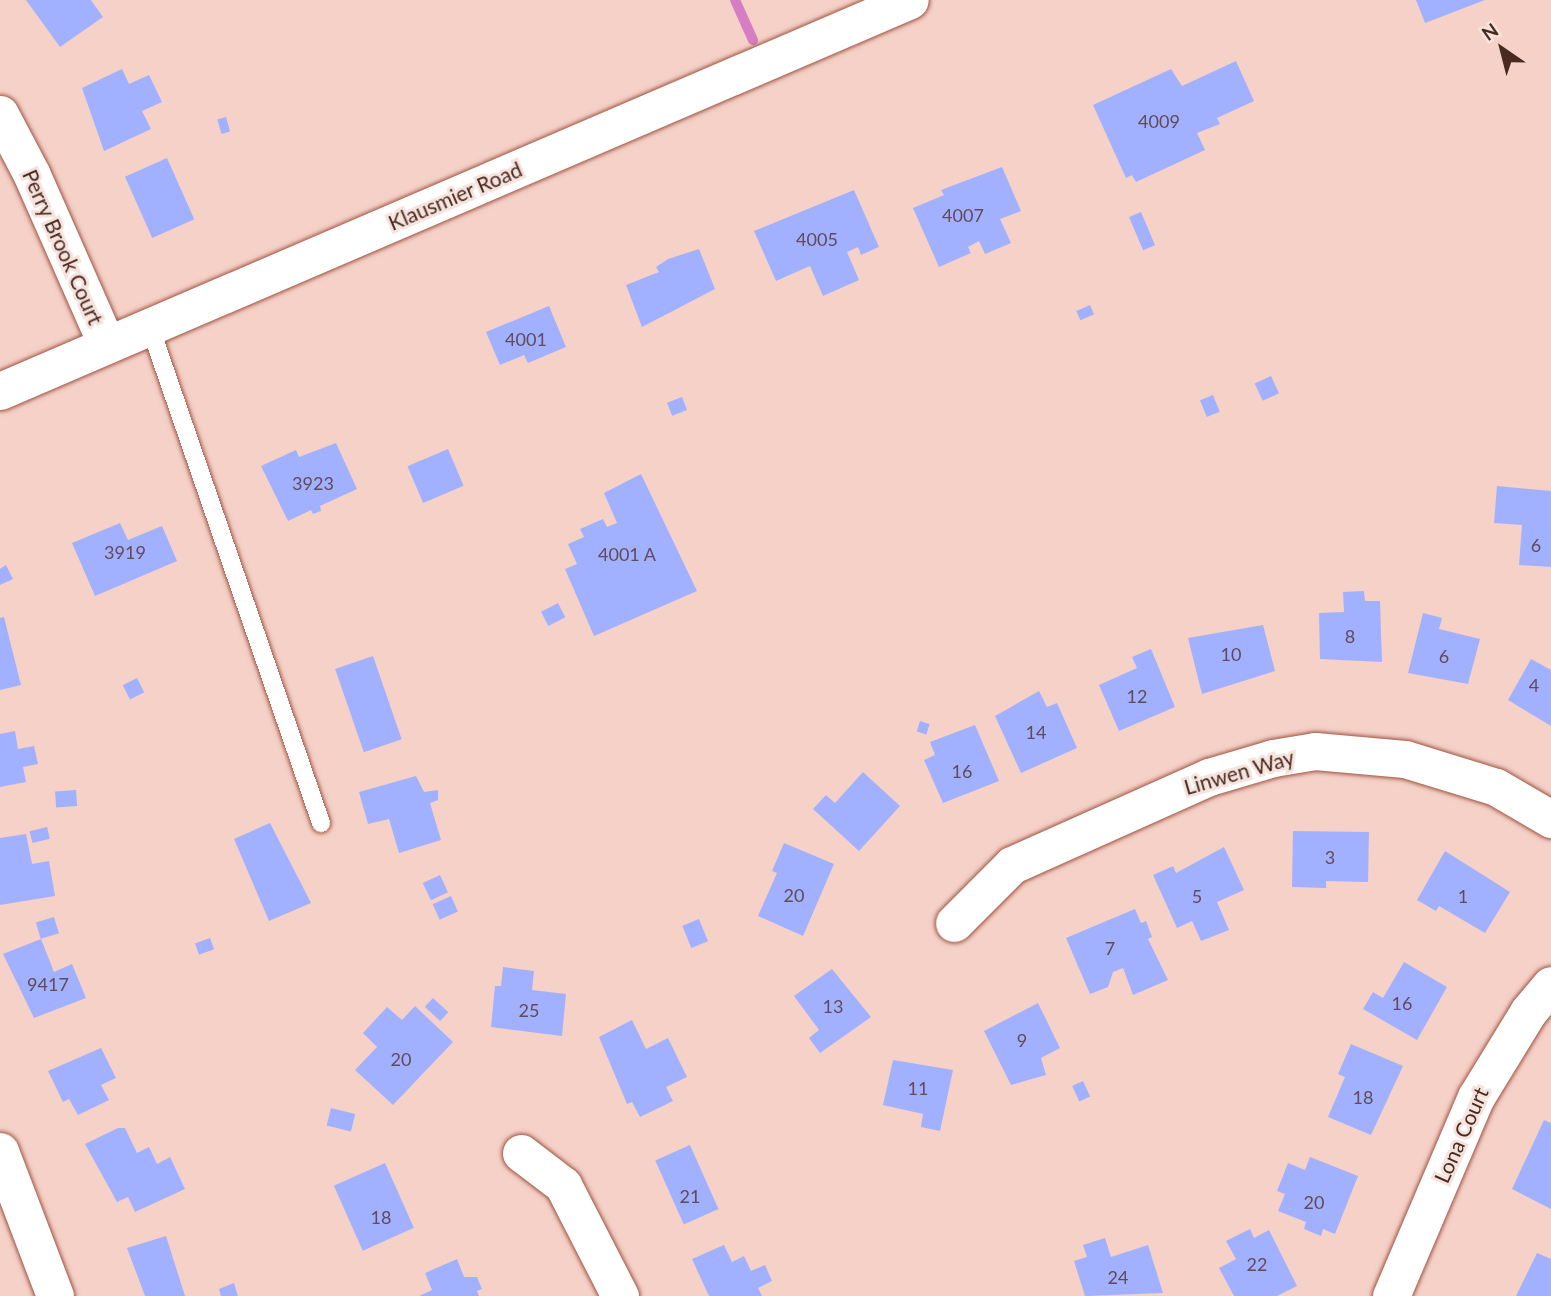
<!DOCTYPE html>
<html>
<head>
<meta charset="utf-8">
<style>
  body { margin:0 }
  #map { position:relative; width:1551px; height:1296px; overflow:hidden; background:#f5d1c8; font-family:Lato,sans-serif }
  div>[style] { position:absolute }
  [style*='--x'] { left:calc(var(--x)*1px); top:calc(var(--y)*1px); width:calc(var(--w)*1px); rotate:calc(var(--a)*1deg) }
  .stream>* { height:10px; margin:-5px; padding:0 5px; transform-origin:5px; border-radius:5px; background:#d77dc3 }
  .building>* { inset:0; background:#a2b1ff; transform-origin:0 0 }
  .roads { filter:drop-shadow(0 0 2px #a05340) drop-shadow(0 0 2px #a05340) }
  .lane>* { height:18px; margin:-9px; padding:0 9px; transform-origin:9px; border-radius:9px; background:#fff }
  .street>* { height:37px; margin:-18.5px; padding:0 18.5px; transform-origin:18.5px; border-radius:18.5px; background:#fff }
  span { translate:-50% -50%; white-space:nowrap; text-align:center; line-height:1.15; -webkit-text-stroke:6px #f5e3de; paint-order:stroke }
  .number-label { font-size:18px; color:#604b58 }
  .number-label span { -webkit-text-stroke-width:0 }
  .street-label { font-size:21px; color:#4a2920 }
  .north { position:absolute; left:1467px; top:14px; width:70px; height:70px; -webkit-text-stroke:5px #f5e3de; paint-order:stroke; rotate:325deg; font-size:19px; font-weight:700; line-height:28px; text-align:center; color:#4a2920 }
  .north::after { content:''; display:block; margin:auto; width:24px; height:32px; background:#4a2920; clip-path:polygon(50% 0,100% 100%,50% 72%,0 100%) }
</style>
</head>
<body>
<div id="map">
  <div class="stream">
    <i style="--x:735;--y:0;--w:44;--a:65.8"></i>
  </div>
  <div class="building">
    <i style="clip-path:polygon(26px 0,91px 0,103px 17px,60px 47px)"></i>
    <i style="clip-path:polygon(1416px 0,1485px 0,1425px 23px)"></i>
    <i style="clip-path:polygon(1236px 61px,1254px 101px,1217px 118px,1220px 124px,1197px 133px,1205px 150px,1136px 182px,1132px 175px,1126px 178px,1093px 105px,1171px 69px,1182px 86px)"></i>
    <i style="clip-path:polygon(122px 69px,129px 84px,149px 75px,162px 102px,142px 111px,151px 129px,104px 151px,82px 88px)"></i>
    <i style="left:226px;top:117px;width:15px;height:9px;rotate:74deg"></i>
    <i style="left:167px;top:158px;width:67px;height:46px;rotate:66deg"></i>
    <i style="clip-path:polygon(1002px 167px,1021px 211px,1000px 219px,1011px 243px,985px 254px,979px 241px,968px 247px,971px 253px,939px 267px,913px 208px,944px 195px,941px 190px)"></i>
    <i style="clip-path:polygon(854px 190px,879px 247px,861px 255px,858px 247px,847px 252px,859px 280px,823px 296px,810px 266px,776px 281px,754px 231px)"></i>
    <i style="left:1141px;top:212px;width:36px;height:13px;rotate:67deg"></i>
    <i style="clip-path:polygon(699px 249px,715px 289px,642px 327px,626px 285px,659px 272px,656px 267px,668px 259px)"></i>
    <i style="left:1090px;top:305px;width:10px;height:15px;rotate:66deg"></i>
    <i style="clip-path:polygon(549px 306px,566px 347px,528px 363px,524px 355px,500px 365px,486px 332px)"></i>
    <i style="left:1271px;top:376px;width:19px;height:18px;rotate:65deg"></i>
    <i style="left:1213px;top:395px;width:18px;height:14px;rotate:68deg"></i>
    <i style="left:682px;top:397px;width:14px;height:16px;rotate:69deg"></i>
    <i style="clip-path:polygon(336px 443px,357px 489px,320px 506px,321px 511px,313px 514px,311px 510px,288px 521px,261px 466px,296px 450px,299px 457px)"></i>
    <i style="left:448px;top:449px;width:40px;height:44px;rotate:67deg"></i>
    <i style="clip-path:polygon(641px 474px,697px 591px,594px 636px,565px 569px,577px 564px,568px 544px,584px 537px,580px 529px,603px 519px,607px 527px,617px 523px,604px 493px)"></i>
    <i style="clip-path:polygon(1497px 486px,1551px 491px,1551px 567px,1519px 565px,1522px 525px,1494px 523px)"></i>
    <i style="clip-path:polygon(120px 523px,128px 540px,162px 526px,177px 561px,95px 596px,72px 543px)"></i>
    <i style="clip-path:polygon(6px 565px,13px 579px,0 585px,0 569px)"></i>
    <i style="clip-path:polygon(1364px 591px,1365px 601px,1380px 601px,1382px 662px,1320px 659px,1319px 613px,1344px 612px,1343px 592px)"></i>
    <i style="left:558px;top:603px;width:16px;height:19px;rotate:63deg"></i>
    <i style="clip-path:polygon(1423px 613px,1442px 618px,1439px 629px,1480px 639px,1468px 684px,1408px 673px)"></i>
    <i style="clip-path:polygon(4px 617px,21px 685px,0 690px,0 618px)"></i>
    <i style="clip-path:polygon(1263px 625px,1275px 671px,1202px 694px,1188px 638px)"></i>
    <i style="clip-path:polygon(1151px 649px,1175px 707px,1119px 731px,1099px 685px,1137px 668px,1132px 657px)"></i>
    <i style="left:373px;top:656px;width:88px;height:40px;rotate:71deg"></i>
    <i style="clip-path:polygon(1531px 659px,1551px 670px,1551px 726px,1508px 700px)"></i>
    <i style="left:137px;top:678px;width:16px;height:16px;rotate:63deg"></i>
    <i style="clip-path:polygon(1039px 691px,1047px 707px,1057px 703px,1077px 748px,1021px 773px,995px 716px)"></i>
    <i style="left:920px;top:721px;width:10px;height:11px;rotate:17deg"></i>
    <i style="clip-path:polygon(975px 725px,999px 781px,943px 803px,924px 760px,935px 755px,930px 742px)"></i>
    <i style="clip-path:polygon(15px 731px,18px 749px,34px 746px,38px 764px,23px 767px,26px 782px,0 787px,0 734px)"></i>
    <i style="clip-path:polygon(863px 772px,900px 806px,859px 851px,813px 809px,826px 795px,835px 803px)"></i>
    <i style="clip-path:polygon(416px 776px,424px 792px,438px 790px,438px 800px,430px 803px,441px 840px,399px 853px,389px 819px,368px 824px,359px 792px)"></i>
    <i style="left:76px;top:790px;width:16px;height:21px;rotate:86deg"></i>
    <i style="clip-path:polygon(270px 823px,311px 903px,269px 921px,234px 839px)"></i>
    <i style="left:47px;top:827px;width:12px;height:18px;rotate:76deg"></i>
    <i style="clip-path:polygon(1293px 831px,1369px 832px,1368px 882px,1326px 881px,1326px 888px,1292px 887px)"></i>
    <i style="clip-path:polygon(26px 834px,32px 864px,49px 861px,55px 896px,0 905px,0 838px)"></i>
    <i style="clip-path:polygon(784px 843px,834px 864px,803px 936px,758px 916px,777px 873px,772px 871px)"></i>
    <i style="clip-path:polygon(1224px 847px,1244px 890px,1217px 902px,1229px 930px,1201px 941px,1192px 921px,1177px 928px,1153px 875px,1173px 866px,1176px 873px)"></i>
    <i style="clip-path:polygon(1445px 851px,1510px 892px,1485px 933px,1439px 906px,1436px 911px,1417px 900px)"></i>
    <i style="left:440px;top:875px;width:19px;height:19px;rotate:65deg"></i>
    <i style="left:451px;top:896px;width:17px;height:20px;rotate:66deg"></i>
    <i style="clip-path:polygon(1135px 909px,1141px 923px,1146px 921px,1152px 937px,1148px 939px,1168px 980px,1133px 995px,1123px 968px,1113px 972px,1108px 987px,1090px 994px,1066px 938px)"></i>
    <i style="left:54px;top:917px;width:17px;height:19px;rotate:73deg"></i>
    <i style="left:699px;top:919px;width:24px;height:18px;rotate:68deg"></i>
    <i style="left:210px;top:938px;width:12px;height:16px;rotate:70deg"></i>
    <i style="clip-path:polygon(41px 939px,54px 972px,72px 964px,86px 998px,34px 1018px,3px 954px)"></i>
    <i style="clip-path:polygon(1404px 962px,1447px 987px,1417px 1040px,1363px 1009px,1373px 992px,1383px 998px)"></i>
    <i style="clip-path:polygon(503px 967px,534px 971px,532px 990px,566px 994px,562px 1036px,491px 1027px,495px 986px,501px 986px)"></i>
    <i style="clip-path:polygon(832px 969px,871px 1017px,820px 1053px,809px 1038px,819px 1030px,794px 996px)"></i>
    <i style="left:433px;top:998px;width:21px;height:12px;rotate:43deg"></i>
    <i style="clip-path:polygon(1038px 1003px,1060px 1048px,1041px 1058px,1046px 1075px,1011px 1085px,984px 1031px)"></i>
    <i style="clip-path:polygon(415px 1006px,453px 1042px,393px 1105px,355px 1070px,377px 1047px,363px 1033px,387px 1007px,402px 1020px)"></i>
    <i style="clip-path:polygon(632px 1020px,646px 1049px,668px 1038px,687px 1077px,666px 1087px,673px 1101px,640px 1117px,632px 1102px,627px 1104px,599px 1037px)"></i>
    <i style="clip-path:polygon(1351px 1044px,1403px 1066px,1371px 1135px,1328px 1117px,1345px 1077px,1338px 1074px)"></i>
    <i style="clip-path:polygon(101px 1048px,116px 1078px,101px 1085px,109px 1100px,78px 1115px,69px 1099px,63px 1102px,48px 1071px)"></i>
    <i style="clip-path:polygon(893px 1060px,953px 1070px,940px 1131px,921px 1127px,923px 1114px,883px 1105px)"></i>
    <i style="left:1083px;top:1081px;width:17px;height:12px;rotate:65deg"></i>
    <i style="left:331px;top:1108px;width:25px;height:18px;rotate:14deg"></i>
    <i style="clip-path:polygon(1544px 1120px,1551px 1123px,1551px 1209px,1512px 1189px)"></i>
    <i style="clip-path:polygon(118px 1128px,125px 1128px,137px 1153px,149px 1147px,157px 1164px,170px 1157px,185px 1189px,135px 1212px,128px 1197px,117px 1202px,85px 1144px)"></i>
    <i style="left:690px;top:1145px;width:70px;height:38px;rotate:66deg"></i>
    <i style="clip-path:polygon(1310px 1157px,1358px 1176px,1335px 1234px,1323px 1229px,1321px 1236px,1304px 1229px,1306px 1222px,1278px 1211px,1285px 1194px,1277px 1191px,1288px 1163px,1305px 1170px)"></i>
    <i style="left:385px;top:1163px;width:71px;height:56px;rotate:66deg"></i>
    <i style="clip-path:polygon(1250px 1229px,1254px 1238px,1269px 1230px,1297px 1286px,1277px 1296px,1234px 1296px,1219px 1268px,1236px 1259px,1226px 1241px)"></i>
    <i style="clip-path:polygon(166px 1236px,185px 1296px,145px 1296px,127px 1248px)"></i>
    <i style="clip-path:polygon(1105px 1238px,1111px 1257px,1148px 1245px,1163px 1293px,1085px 1296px,1074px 1261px,1087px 1257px,1083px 1245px)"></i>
    <i style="clip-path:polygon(724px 1245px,732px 1262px,744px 1256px,751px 1271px,765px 1265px,772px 1281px,758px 1288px,762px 1296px,709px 1296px,692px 1259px)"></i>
    <i style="clip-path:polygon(1537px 1253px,1551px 1259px,1551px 1296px,1516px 1296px)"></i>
    <i style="clip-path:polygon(457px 1259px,464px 1277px,477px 1277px,482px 1289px,477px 1291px,479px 1296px,419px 1296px,432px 1290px,425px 1273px)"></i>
    <i style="clip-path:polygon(234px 1283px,238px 1296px,221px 1296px,219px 1289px)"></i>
  </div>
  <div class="roads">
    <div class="lane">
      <i style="--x:149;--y:324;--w:528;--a:70.98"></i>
    </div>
    <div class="street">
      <i style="--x:0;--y:114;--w:67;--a:62.3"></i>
      <i style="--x:31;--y:173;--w:186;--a:66.2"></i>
      <i style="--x:0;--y:391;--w:990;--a:-23.25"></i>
      <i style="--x:954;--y:923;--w:82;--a:-45"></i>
      <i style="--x:1012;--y:865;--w:216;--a:-24.1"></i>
      <i style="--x:1209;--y:777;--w:67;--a:-16.5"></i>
      <i style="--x:1273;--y:758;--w:43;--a:-9.5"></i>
      <i style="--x:1315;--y:751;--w:90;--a:5.1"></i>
      <i style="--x:1405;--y:759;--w:95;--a:17.1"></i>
      <i style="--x:1496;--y:787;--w:64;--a:30.2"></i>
      <i style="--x:0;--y:1151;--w:155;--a:69.2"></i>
      <i style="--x:521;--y:1153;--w:53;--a:37.3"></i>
      <i style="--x:563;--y:1185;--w:125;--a:62.8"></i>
      <i style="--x:1391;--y:1296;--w:216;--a:-66.9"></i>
      <i style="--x:1476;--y:1097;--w:100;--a:-58.5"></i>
      <i style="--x:1528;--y:1012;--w:35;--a:-50"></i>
    </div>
  </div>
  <div class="number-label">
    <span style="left:1159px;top:121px">4009</span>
    <span style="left:963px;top:215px">4007</span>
    <span style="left:817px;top:239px">4005</span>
    <span style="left:526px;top:339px">4001</span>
    <span style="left:313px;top:483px">3923</span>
    <span style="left:1536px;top:545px">6</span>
    <span style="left:125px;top:552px">3919</span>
    <span style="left:627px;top:554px">4001 A</span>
    <span style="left:1350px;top:636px">8</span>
    <span style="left:1231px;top:654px">10</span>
    <span style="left:1444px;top:656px">6</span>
    <span style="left:1534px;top:685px">4</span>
    <span style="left:1137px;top:696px">12</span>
    <span style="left:1036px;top:732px">14</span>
    <span style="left:962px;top:771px">16</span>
    <span style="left:1330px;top:857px">3</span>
    <span style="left:794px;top:895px">20</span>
    <span style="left:1197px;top:896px">5</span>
    <span style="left:1463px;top:896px">1</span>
    <span style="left:1110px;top:948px">7</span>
    <span style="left:48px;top:984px">9417</span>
    <span style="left:1402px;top:1003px">16</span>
    <span style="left:833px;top:1006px">13</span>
    <span style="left:529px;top:1010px">25</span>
    <span style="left:1022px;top:1040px">9</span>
    <span style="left:401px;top:1059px">20</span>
    <span style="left:918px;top:1088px">11</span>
    <span style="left:1363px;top:1097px">18</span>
    <span style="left:690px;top:1196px">21</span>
    <span style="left:1314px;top:1202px">20</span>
    <span style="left:381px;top:1217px">18</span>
    <span style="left:1257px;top:1264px">22</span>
    <span style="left:1118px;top:1277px">24</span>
  </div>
  <div class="street-label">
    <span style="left:455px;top:196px;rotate:-23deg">Klausmier Road</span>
    <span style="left:63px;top:247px;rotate:66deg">Perry Brook Court</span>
    <span style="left:1239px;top:772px;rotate:-16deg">Linwen Way</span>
    <span style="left:1461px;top:1135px;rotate:-66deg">Lona Court</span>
  </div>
  <div class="north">N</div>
</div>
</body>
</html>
